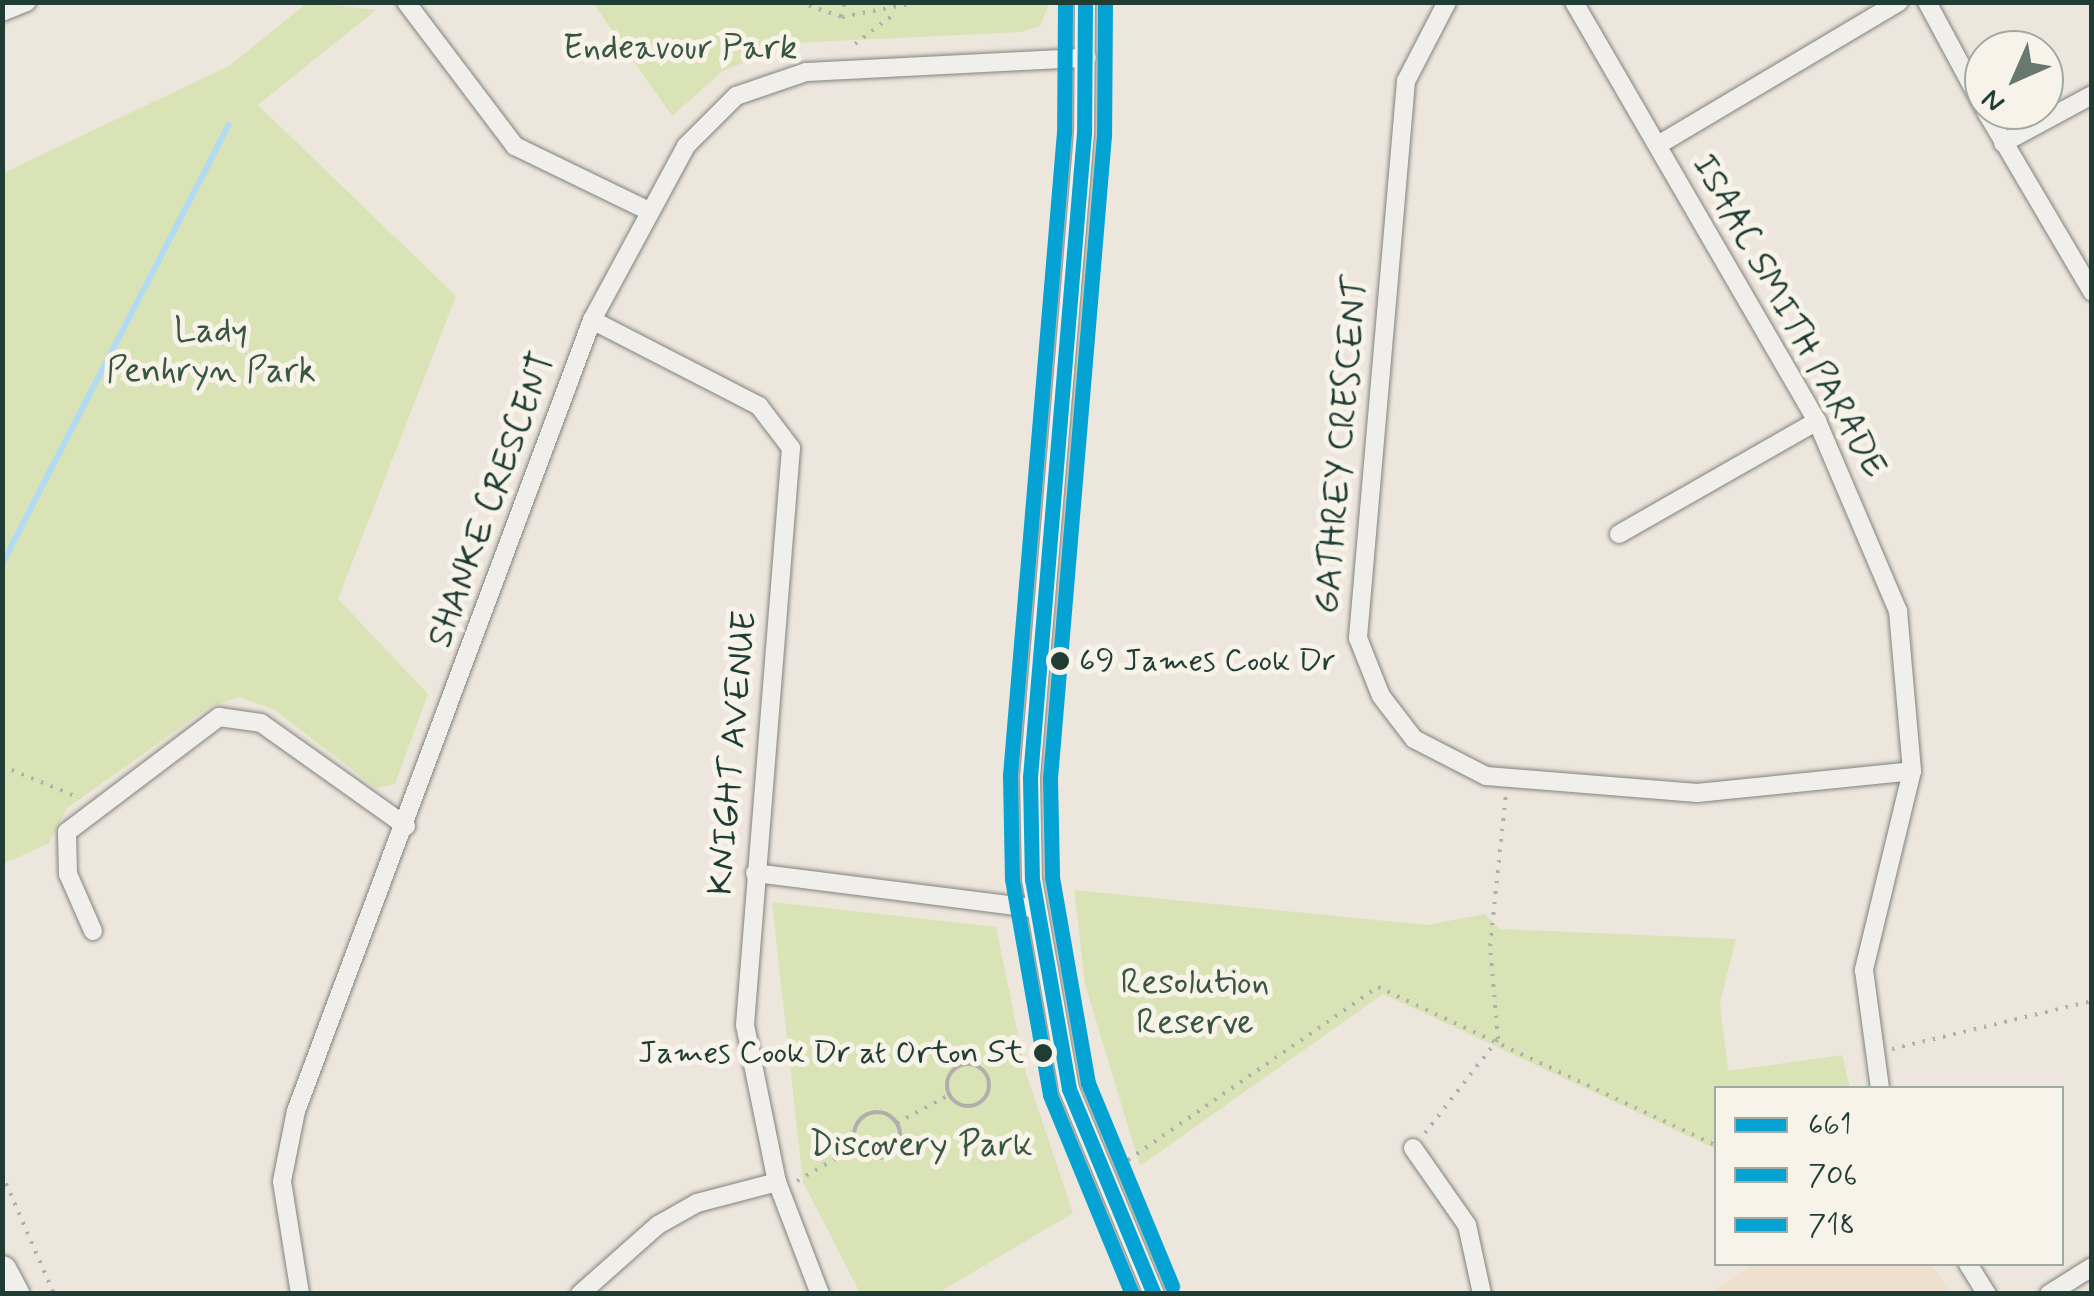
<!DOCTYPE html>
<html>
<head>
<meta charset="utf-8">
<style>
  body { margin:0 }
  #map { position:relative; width:2094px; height:1296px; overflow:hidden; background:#ede6dd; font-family:Mynerve,sans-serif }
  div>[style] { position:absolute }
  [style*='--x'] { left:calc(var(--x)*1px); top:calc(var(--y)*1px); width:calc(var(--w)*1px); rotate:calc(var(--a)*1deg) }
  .built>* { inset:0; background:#eedfcf }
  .green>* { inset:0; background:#dae3b6 }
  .stream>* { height:6px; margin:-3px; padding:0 3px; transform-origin:3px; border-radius:3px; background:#b2dbf1 }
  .path>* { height:4px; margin-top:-2px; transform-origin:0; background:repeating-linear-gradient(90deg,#afb0ac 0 2.5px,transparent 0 10.5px) }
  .path>.ring { margin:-2px; padding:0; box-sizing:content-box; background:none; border:4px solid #afb0ac; border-radius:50% }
  .roads { filter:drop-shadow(0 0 2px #81847e) drop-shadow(0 0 2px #81847e) }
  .minor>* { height:18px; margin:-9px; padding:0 9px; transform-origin:9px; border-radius:9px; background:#f1efeb }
  .tertiary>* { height:20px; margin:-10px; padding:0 10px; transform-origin:10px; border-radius:10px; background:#f1efeb }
  .motorway>* { height:30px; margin:-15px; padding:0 15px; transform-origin:15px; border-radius:15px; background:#f1efeb }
  .bus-1>* { height:15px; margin:-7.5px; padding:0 7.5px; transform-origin:7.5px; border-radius:7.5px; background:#05a3d3 }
  .bus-2>* { height:15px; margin:-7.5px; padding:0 7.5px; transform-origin:7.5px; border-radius:7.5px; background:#05a3d3 }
  .bus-3>* { height:15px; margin:-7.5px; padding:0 7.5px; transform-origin:7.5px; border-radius:7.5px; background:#05a3d3 }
  .dots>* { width:28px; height:28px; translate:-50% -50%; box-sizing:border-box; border:5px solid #f7f3e8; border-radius:50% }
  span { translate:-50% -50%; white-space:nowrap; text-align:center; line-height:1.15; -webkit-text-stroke:10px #f7f3e8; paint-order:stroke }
  .bus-label { font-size:32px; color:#1f3d34 }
  .left { translate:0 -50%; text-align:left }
  .right { translate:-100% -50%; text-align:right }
  .park-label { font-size:35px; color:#395643 }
  .street-label { font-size:35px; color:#1f3d34 }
  .frame { position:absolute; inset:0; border:5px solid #1f3d34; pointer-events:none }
  .legend { position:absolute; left:1714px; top:1086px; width:350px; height:180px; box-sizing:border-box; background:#f7f3e8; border:2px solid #a1aaa0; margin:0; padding:12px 18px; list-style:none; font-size:30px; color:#1f3d34 }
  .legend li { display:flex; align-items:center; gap:20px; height:50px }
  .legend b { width:50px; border:2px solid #a1aaa0 }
  .north { position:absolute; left:1964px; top:30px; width:100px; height:100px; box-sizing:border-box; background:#f7f3e8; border:2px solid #a1aaa0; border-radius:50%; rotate:225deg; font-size:28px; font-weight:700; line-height:40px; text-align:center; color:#1f3d34 }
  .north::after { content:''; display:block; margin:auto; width:35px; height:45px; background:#67786f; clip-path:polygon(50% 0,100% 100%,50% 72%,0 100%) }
</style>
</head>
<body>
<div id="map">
  <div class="built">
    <i style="clip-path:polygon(1754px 1264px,1931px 1264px,1951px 1293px,1709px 1293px)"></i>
  </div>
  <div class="green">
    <i style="clip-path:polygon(308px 2px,376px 10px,258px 105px,456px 296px,338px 599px,428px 694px,395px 784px,376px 788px,275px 710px,239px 697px,208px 708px,67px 808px,49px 843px,3px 864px,3px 173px,229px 66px)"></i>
    <i style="clip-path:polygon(1050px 2px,1040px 26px,1021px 32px,792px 43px,723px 71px,672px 116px,593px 3px)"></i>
    <i style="clip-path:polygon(1074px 890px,1427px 925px,1485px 914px,1500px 929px,1736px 939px,1720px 1003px,1728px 1071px,1842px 1055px,1850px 1088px,1716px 1088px,1716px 1149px,1383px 994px,1140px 1166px,1085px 984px)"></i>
    <i style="clip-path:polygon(772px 902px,996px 927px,1026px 1073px,1073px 1213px,938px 1293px,860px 1293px,803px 1182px)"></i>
  </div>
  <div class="stream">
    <i style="--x:2;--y:564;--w:494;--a:-62.7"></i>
  </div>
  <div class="path">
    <i style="--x:799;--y:2;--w:46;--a:19.2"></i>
    <i style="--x:842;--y:17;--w:79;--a:-10.9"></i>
    <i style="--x:842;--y:17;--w:15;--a:-82"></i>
    <i style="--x:855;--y:44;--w:49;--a:-37.6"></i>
    <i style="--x:2;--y:766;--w:84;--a:22.3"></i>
    <i style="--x:1892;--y:1049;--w:206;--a:-13.5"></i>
    <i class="ring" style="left:947px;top:1064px;width:38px;height:38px"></i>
    <i class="ring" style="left:854px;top:1112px;width:42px;height:42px"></i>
    <i style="--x:897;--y:1123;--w:59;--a:-28.3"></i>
    <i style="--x:1425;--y:1133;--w:119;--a:-52.2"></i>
    <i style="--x:1498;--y:1039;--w:93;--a:-94.9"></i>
    <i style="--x:1490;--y:946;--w:153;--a:-84"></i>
    <i style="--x:1128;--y:1160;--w:304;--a:-34.7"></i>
    <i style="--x:1378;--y:987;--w:373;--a:25.1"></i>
    <i style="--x:2;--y:1174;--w:131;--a:66.6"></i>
    <i style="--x:797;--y:1181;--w:69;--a:-30.3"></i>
  </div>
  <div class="roads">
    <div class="minor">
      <i style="--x:406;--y:2;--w:181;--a:52.9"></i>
      <i style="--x:515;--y:146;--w:147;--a:25.9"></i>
      <i style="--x:1447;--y:2;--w:89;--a:117.4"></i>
      <i style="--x:1406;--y:81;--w:559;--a:94.93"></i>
      <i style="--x:1358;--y:638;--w:62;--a:68.4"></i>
      <i style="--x:1381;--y:696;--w:54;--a:52.5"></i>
      <i style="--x:1414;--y:739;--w:81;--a:27.2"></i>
      <i style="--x:1486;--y:776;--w:212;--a:4.6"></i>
      <i style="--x:1697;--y:793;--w:216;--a:-5.8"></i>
      <i style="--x:1574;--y:2;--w:484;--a:59.9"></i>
      <i style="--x:1817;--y:421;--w:207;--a:66.9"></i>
      <i style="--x:1898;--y:611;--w:161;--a:85"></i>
      <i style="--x:1912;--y:771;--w:205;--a:103.6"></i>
      <i style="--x:1864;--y:970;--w:119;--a:82.3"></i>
      <i style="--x:1927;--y:2;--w:120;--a:61.7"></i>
      <i style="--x:2;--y:12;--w:27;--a:-22"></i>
      <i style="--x:1985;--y:110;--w:211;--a:59.5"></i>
      <i style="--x:2003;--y:143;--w:101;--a:-28.3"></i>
      <i style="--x:1658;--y:145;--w:280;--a:-30.7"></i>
      <i style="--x:592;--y:320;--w:188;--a:27.2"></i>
      <i style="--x:759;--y:406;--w:53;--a:52.7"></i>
      <i style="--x:791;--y:448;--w:579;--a:94.56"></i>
      <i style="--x:745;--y:1025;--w:160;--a:78.5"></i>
      <i style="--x:777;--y:1182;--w:120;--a:69"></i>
      <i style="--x:1619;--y:534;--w:228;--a:-29.7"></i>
      <i style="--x:755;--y:873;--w:280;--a:7.2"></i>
      <i style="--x:93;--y:931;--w:62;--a:-113.7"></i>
      <i style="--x:68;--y:874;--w:42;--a:-91.4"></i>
      <i style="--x:67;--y:832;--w:191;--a:-37.1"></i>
      <i style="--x:219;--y:717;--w:42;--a:8.1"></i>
      <i style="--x:261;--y:723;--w:178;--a:35.4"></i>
      <i style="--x:1413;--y:1148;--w:94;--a:55"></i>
      <i style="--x:1467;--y:1225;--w:71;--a:77.7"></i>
      <i style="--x:1968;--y:1264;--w:36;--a:58"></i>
      <i style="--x:300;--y:1294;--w:114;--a:-99.1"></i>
      <i style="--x:282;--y:1181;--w:71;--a:-78.7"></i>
      <i style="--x:296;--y:1111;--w:845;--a:-69.48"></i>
      <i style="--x:592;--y:320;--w:198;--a:-61.6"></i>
      <i style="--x:686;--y:146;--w:71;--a:-45"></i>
      <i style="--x:736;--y:96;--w:74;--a:-18.9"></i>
      <i style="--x:806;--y:72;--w:281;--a:-2.9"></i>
      <i style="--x:580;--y:1294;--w:104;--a:-41.5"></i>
      <i style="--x:658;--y:1225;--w:45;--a:-29.4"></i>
      <i style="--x:697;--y:1203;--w:83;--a:-14.7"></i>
      <i style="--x:2049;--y:1294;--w:51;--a:-32.1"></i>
    </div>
    <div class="tertiary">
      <i style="--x:1085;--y:2;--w:131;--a:90.4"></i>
      <i style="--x:1084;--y:133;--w:646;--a:94.79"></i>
      <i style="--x:1030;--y:777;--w:102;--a:88.9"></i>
      <i style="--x:1032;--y:879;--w:213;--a:80"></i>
      <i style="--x:1069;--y:1089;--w:222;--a:67.5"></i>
    </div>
    <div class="motorway">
      <i style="--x:2;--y:1271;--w:26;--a:62"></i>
    </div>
  </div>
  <div class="bus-1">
    <i style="--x:1085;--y:2;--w:131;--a:90.4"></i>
    <i style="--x:1084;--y:133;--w:646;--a:94.79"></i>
    <i style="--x:1030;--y:777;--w:102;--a:88.9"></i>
    <i style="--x:1032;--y:879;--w:213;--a:80"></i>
    <i style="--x:1069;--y:1089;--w:222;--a:67.5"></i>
  </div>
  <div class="bus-2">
    <i style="--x:1065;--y:2;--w:130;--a:90.4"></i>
    <i style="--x:1064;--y:132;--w:645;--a:94.8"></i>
    <i style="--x:1010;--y:775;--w:104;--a:88.9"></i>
    <i style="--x:1012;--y:879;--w:219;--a:80"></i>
    <i style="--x:1050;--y:1095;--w:215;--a:67.6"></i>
  </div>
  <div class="bus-3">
    <i style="--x:1105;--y:2;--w:133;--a:90.4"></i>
    <i style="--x:1104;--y:135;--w:645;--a:94.8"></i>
    <i style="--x:1050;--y:778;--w:99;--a:88.8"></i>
    <i style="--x:1052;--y:877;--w:209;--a:80.1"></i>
    <i style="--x:1088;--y:1083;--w:220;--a:67.5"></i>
  </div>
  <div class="dots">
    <i style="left:1060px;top:661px;background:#1f3d34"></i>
    <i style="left:1043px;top:1053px;background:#1f3d34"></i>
  </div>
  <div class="bus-label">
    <span class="left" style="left:1079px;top:661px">69 James Cook Dr</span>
    <span class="right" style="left:1024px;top:1053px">James Cook Dr at Orton St</span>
  </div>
  <div class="park-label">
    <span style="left:680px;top:48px">Endeavour Park</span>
    <span style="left:211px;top:351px">Lady<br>Penhryn Park</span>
    <span style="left:1195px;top:1003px">Resolution<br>Reserve</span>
    <span style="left:921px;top:1145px">Discovery Park</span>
  </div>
  <div class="street-label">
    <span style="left:1789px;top:316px;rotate:61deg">ISAAC SMITH PARADE</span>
    <span style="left:1342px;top:445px;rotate:-85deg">GATHREY CRESCENT</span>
    <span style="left:492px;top:500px;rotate:-70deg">SHANKE CRESCENT</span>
    <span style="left:733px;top:753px;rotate:-85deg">KNIGHT AVENUE</span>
  </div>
  <div class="frame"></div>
  <ul class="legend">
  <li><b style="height:12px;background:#05a3d3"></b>661</li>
  <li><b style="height:12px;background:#05a3d3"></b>706</li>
  <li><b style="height:12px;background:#05a3d3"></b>718</li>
  </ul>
  <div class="north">N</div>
</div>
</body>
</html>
